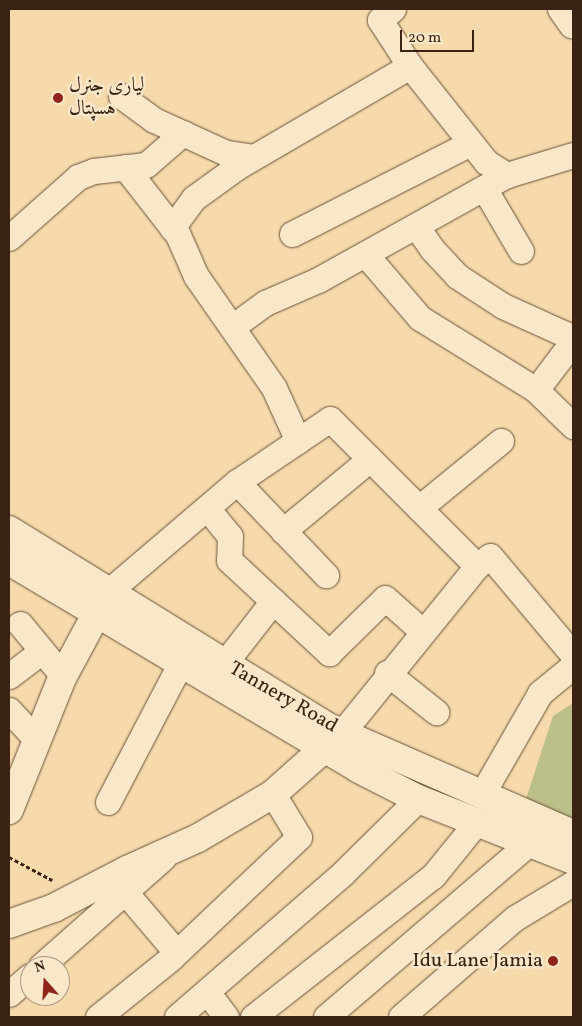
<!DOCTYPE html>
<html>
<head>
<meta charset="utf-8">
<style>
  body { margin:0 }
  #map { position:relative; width:582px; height:1026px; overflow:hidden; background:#f6daac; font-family:Vollkorn,Amiri,serif }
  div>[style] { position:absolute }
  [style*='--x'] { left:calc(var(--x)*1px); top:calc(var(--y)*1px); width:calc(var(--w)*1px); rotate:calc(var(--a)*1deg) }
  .green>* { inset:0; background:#bdbf89 }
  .path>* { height:3px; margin-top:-1.5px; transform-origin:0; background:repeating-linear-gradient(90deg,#3a2312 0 4px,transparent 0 6.5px) }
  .roads { filter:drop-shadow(0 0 1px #695138) drop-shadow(0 0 1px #695138) }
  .street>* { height:25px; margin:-12.5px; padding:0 12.5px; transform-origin:12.5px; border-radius:12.5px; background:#f9e7c9 }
  .secondary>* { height:28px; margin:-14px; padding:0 14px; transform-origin:14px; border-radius:14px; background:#f9e7c9 }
  .dots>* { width:14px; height:14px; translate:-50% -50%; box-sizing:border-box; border:2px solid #f9e7c9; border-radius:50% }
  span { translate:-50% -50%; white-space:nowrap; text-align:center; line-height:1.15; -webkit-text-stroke:5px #f9e7c9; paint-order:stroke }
  .poi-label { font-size:20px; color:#3a2312 }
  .left { translate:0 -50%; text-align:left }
  .right { translate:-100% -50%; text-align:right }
  .street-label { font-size:20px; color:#3a2312 }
  .frame { position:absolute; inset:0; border:10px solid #3a2312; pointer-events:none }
  .north { position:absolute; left:20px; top:956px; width:50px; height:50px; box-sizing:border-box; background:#f9e7c9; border:1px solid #ad9980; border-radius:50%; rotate:341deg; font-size:14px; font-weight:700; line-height:20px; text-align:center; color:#3a2312 }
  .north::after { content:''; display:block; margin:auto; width:18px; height:22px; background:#8f2418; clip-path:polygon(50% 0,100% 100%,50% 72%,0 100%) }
  .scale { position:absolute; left:400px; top:30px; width:74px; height:22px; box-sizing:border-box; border:2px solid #3a2312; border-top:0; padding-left:6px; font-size:15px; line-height:18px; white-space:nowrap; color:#3a2312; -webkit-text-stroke:4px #f9e7c9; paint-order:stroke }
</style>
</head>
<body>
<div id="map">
  <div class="green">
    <i style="clip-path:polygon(573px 703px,573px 834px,522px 811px,553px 716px)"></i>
  </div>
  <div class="path">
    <i style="--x:9;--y:857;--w:49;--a:28.1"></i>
  </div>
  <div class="roads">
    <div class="street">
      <i style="--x:393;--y:9;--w:17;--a:140"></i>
      <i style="--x:380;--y:20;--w:55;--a:56.9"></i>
      <i style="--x:410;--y:66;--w:122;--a:51.6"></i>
      <i style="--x:486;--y:162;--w:25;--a:32"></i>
      <i style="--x:507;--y:175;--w:69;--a:-16.9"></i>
      <i style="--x:121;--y:96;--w:41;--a:36"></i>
      <i style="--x:154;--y:120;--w:79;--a:24.6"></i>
      <i style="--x:226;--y:153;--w:27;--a:8"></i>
      <i style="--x:125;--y:167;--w:86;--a:52.1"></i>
      <i style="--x:178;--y:235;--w:45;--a:66.3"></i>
      <i style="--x:196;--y:276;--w:136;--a:55.1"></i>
      <i style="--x:274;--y:388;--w:58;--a:65.6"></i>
      <i style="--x:484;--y:188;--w:73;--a:59.6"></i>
      <i style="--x:416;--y:226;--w:28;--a:55"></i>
      <i style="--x:432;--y:249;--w:37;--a:47"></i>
      <i style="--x:457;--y:276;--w:55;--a:33.1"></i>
      <i style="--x:503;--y:306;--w:68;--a:24.3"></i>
      <i style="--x:565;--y:334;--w:10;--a:53"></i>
      <i style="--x:172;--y:228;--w:37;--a:-54"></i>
      <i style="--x:194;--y:198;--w:53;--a:-35.8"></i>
      <i style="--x:237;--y:167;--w:200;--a:-30.3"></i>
      <i style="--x:292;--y:234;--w:199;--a:-27"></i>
      <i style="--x:9;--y:238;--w:92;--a:-41.5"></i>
      <i style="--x:78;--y:177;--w:17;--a:-21"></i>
      <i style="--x:94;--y:171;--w:52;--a:-6.6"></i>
      <i style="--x:146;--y:165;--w:49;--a:-40.9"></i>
      <i style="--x:366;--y:255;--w:83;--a:49.4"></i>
      <i style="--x:420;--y:318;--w:137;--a:31.8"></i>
      <i style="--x:536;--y:390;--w:52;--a:44.2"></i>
      <i style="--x:232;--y:327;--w:41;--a:-36"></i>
      <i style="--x:265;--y:303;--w:58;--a:-23.5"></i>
      <i style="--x:318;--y:280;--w:216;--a:-29.1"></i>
      <i style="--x:536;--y:390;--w:61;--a:-52.9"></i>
      <i style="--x:237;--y:482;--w:129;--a:46.3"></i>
      <i style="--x:207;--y:508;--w:36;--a:51"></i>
      <i style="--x:230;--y:536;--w:24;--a:92"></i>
      <i style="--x:229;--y:560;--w:137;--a:42.9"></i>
      <i style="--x:329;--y:653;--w:78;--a:-44.5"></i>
      <i style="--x:385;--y:598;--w:50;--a:41.7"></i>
      <i style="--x:419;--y:508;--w:106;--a:-39.3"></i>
      <i style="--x:283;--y:531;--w:113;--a:-39.6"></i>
      <i style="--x:477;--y:566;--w:16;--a:-38"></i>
      <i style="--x:490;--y:556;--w:129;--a:50"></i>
      <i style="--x:108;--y:592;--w:170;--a:-40.5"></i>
      <i style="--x:237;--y:482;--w:112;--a:-34.1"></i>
      <i style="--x:330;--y:419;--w:208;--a:45"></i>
      <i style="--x:477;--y:566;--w:215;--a:129"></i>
      <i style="--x:20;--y:624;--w:67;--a:50.4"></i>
      <i style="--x:224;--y:664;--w:80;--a:-52.1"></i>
      <i style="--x:387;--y:673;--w:63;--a:38.5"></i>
      <i style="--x:9;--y:676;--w:41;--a:-37.1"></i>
      <i style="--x:9;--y:710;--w:41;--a:47"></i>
      <i style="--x:482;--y:794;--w:116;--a:-60.1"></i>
      <i style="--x:540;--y:693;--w:43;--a:-39.3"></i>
      <i style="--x:108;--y:802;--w:156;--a:-62.4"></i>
      <i style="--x:125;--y:892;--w:79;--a:49.6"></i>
      <i style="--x:41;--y:966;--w:163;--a:-41.5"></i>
      <i style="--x:208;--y:993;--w:30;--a:53"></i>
      <i style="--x:9;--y:994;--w:28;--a:-41"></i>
      <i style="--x:98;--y:1017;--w:94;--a:-38.9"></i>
      <i style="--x:171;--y:958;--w:176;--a:-43.4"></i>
      <i style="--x:299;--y:837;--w:50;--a:-121.2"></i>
      <i style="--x:177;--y:1017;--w:220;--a:-40.9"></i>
      <i style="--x:343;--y:873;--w:105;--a:-44.6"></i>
      <i style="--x:253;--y:1017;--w:229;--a:-38.1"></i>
      <i style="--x:433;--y:876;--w:68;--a:-50.9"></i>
      <i style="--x:326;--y:1017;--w:270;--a:-40.6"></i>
      <i style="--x:401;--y:1017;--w:151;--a:-41"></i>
      <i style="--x:515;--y:918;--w:68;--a:-31.1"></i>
    </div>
    <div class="secondary">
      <i style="--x:562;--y:9;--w:19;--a:55"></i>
      <i style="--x:9;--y:530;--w:377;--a:31.7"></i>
      <i style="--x:330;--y:728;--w:265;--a:23.6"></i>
      <i style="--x:9;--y:561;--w:407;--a:30.7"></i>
      <i style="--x:359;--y:769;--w:66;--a:27"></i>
      <i style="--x:418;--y:799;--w:167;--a:21.5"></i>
      <i style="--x:9;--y:810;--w:144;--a:-68.1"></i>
      <i style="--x:63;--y:676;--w:89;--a:-61.7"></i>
      <i style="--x:9;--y:924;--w:48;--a:-19.6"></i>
      <i style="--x:54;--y:908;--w:82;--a:-27.5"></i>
      <i style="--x:127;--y:870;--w:78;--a:-24.3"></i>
      <i style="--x:198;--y:838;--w:87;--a:-30.4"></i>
      <i style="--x:273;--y:794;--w:86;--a:-41.7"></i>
    </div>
  </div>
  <div class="dots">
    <i style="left:58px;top:98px;background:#8f2418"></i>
    <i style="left:553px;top:961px;background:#8f2418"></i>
  </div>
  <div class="poi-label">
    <span class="left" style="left:69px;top:98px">لیاری جنرل<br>ہسپتال</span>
    <span class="right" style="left:543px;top:961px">Idu Lane Jamia</span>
  </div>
  <div class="street-label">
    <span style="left:283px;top:698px;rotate:30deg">Tannery Road</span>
  </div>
  <div class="frame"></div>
  <div class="north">N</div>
  <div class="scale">20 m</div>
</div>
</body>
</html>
